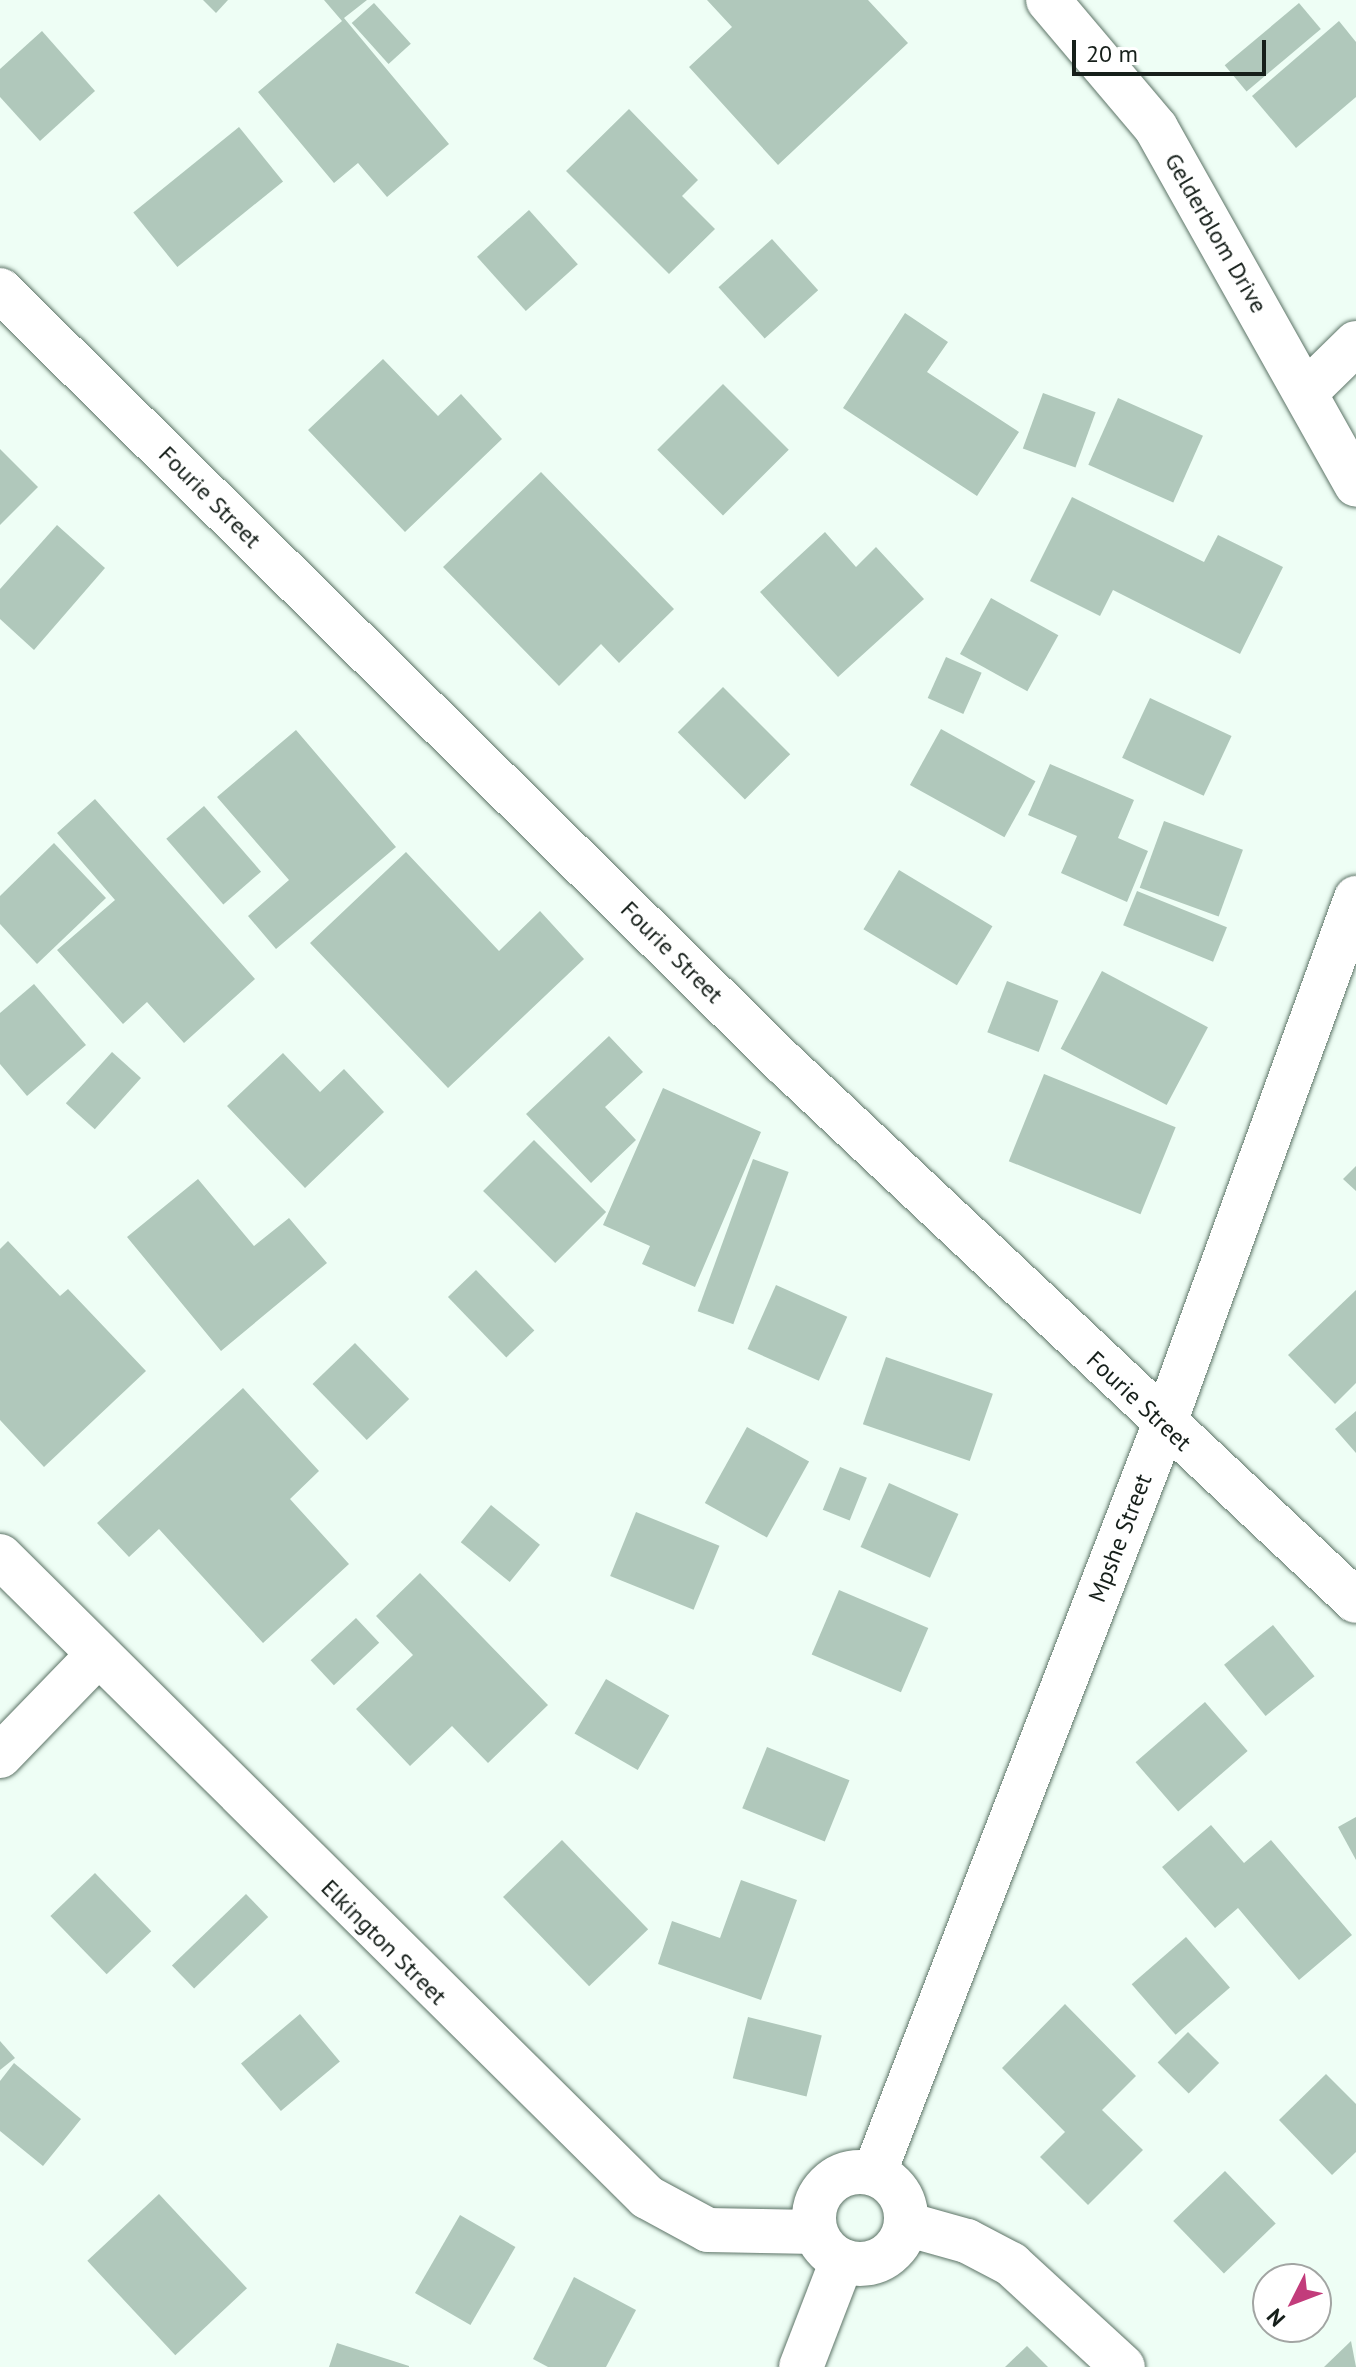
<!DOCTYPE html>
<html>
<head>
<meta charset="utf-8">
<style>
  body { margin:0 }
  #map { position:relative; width:1356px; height:2367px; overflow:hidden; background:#eefef5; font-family:"PT Sans",sans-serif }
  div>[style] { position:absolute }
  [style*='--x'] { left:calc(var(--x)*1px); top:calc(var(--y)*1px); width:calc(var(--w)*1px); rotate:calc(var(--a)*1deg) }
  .building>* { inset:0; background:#b0c8bb; transform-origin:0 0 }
  .roads { filter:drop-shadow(0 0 2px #5d7467) drop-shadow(0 0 2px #5d7467) }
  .minor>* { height:44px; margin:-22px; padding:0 22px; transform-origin:22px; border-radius:22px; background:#fff }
  .minor>.ring { margin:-22px; padding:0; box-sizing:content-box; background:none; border:44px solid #fff; border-radius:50% }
  span { translate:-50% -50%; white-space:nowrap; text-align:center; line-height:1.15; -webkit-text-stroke:8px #fff; paint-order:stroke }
  .street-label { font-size:24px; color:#161f1a }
  .north { position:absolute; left:1252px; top:2263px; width:80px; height:80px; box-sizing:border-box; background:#fff; border:2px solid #a2a5a3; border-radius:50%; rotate:228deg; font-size:22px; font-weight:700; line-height:32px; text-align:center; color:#161f1a }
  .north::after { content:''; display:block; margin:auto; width:28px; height:36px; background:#c23c7b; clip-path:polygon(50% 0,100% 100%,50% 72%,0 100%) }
  .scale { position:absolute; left:1072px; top:40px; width:194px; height:36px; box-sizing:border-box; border:4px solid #161f1a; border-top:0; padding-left:10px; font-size:24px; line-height:28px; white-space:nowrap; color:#161f1a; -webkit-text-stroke:6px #fff; paint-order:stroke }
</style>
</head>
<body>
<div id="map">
  <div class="building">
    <i style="clip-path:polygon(203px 0,228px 0,216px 13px)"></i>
    <i style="clip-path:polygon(324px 0,367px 0,344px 18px,449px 144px,387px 197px,358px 163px,334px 183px,258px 92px,342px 21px)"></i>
    <i style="clip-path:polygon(707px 0,868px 0,908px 43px,778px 165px,689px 67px,732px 27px)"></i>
    <i style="left:374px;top:3px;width:55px;height:30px;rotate:48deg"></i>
    <i style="left:1299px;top:3px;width:34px;height:97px;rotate:50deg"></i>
    <i style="clip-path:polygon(1339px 21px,1356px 42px,1356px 97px,1296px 148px,1252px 96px)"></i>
    <i style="clip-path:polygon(42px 31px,95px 91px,40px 141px,0 97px,0 69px)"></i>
    <i style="clip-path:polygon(629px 109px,698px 180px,682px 196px,715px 229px,669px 274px,566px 171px)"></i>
    <i style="left:239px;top:127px;width:70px;height:136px;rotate:51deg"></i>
    <i style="left:529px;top:210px;width:73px;height:70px;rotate:48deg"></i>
    <i style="left:772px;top:239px;width:69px;height:72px;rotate:48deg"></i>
    <i style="clip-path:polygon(905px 313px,948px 342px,927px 372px,1019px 432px,977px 496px,843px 408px)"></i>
    <i style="clip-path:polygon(383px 359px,438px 416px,461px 394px,502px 439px,405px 532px,308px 430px)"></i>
    <i style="left:723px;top:384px;width:93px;height:93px;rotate:45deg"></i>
    <i style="left:1043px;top:393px;width:56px;height:59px;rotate:20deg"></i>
    <i style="left:1118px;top:398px;width:93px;height:73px;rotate:24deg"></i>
    <i style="clip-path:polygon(0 449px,38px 487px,0 525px)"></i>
    <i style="clip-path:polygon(541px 472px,674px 609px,619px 663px,601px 644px,559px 686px,443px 567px)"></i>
    <i style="clip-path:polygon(1072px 497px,1204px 562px,1218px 535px,1283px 567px,1240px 654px,1113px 590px,1100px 616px,1030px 581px)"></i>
    <i style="clip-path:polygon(57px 525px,105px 568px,34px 650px,0 619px,0 589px)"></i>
    <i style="clip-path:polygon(825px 532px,856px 567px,876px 547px,924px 599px,838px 677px,760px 592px)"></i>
    <i style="left:991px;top:598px;width:77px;height:64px;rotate:29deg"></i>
    <i style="left:946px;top:657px;width:39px;height:45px;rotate:24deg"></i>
    <i style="left:723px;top:687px;width:95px;height:64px;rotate:45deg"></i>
    <i style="left:1150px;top:698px;width:90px;height:66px;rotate:25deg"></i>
    <i style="left:941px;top:729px;width:108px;height:64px;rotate:29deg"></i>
    <i style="clip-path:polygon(296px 730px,396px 847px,276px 949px,248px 916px,289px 880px,217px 797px)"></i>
    <i style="clip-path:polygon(1050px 764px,1134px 800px,1118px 838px,1148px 851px,1127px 902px,1061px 873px,1077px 836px,1028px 815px)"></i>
    <i style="clip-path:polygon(95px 799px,255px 979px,184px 1043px,147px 1002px,123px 1024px,57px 950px,115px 900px,57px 833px)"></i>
    <i style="left:204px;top:806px;width:87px;height:50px;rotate:49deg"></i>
    <i style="left:1164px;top:821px;width:84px;height:71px;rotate:20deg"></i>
    <i style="clip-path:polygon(54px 843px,106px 898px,37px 964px,0 924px,0 896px)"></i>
    <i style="clip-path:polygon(406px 852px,499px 951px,540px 911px,584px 959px,448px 1088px,310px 943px)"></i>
    <i style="left:899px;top:870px;width:109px;height:69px;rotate:31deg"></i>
    <i style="left:1137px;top:891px;width:97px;height:37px;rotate:22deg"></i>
    <i style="left:1102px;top:971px;width:120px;height:88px;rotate:28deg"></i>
    <i style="left:1007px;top:981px;width:55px;height:55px;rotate:21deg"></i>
    <i style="clip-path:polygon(34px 984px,86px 1045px,27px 1096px,0 1064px,0 1013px)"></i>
    <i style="clip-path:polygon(609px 1036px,643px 1072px,605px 1107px,636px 1140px,591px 1183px,526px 1114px)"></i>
    <i style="left:112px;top:1052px;width:39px;height:69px;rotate:42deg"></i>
    <i style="clip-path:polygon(283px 1053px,320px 1092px,344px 1069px,384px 1112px,305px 1188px,227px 1106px)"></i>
    <i style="left:1044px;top:1074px;width:142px;height:94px;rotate:22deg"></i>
    <i style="clip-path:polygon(663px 1088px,761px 1132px,695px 1287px,642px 1264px,650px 1246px,603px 1225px)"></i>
    <i style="left:534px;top:1140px;width:102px;height:72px;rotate:45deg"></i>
    <i style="left:753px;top:1159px;width:38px;height:162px;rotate:20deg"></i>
    <i style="clip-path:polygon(1356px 1166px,1356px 1191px,1343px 1179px)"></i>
    <i style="clip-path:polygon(198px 1179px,254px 1246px,289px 1218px,327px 1263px,221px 1351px,127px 1237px)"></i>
    <i style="clip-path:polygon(8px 1241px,60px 1296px,68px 1289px,146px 1371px,44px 1467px,0 1420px,0 1249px)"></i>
    <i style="left:476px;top:1270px;width:84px;height:39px;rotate:46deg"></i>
    <i style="left:776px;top:1285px;width:78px;height:70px;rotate:24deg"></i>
    <i style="clip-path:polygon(1356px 1290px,1356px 1383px,1335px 1404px,1288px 1355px)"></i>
    <i style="left:355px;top:1343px;width:78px;height:59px;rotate:46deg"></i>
    <i style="left:886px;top:1357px;width:113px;height:71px;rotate:19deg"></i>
    <i style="clip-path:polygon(243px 1388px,319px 1471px,290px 1499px,349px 1564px,263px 1643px,159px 1529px,129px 1557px,97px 1523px)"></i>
    <i style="clip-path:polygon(1356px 1411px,1356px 1453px,1335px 1429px)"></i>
    <i style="left:747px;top:1427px;width:71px;height:87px;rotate:29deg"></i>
    <i style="left:840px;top:1467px;width:29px;height:46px;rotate:22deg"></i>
    <i style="left:889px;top:1483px;width:76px;height:70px;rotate:24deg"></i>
    <i style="left:491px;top:1505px;width:63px;height:48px;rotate:39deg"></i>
    <i style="left:636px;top:1512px;width:90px;height:69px;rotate:22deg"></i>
    <i style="clip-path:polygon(420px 1573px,548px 1705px,488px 1763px,452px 1726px,410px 1766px,356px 1709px,413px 1655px,376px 1616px)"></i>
    <i style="left:839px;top:1590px;width:97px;height:70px;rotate:23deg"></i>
    <i style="left:356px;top:1618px;width:34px;height:62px;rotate:47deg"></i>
    <i style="left:1273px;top:1625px;width:66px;height:63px;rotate:51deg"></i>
    <i style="left:606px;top:1679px;width:73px;height:63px;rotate:30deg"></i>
    <i style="left:1205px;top:1702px;width:65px;height:92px;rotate:49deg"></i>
    <i style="left:767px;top:1747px;width:89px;height:66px;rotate:22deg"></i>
    <i style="clip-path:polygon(1356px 1817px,1356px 1860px,1338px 1827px)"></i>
    <i style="clip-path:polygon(1211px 1825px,1244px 1863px,1271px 1840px,1352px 1935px,1299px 1980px,1238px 1908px,1215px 1928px,1162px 1867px)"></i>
    <i style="left:562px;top:1840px;width:124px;height:82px;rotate:46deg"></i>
    <i style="left:95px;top:1873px;width:81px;height:62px;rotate:46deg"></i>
    <i style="clip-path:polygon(741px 1880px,797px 1900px,761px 2000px,658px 1964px,672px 1921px,720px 1938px)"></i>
    <i style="left:246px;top:1894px;width:32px;height:103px;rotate:46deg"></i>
    <i style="left:1186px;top:1937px;width:67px;height:72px;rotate:49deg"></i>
    <i style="clip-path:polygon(1065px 2004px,1136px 2076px,1102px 2110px,1143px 2150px,1088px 2205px,1040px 2157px,1065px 2132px,1002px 2068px)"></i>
    <i style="left:300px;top:2014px;width:62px;height:77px;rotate:50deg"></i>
    <i style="left:748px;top:2017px;width:76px;height:63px;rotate:14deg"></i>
    <i style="left:1188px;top:2032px;width:44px;height:43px;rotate:45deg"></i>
    <i style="clip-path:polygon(0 2041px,15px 2058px,0 2070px)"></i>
    <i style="clip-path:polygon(14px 2063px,81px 2119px,43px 2166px,0 2131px,0 2081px)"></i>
    <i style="clip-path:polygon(1326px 2074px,1356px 2104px,1356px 2152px,1332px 2175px,1279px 2120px)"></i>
    <i style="left:1225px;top:2171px;width:73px;height:72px;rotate:46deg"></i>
    <i style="left:159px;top:2194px;width:129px;height:98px;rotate:47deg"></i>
    <i style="left:460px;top:2215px;width:64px;height:90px;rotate:30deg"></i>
    <i style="clip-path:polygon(574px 2277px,636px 2310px,606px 2367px,548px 2367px,533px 2359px)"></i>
    <i style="clip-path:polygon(1351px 2341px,1356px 2367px,1324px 2367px)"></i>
    <i style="clip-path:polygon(337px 2343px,409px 2366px,409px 2367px,329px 2367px)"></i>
    <i style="clip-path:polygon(1027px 2346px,1048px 2367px,1005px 2367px)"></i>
  </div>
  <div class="roads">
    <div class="minor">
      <i style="--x:1048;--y:0;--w:167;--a:49.8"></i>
      <i style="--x:1156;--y:128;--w:409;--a:60.7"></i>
      <i style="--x:0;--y:290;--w:1101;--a:44.6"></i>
      <i style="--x:784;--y:1063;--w:785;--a:43.25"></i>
      <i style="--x:1306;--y:392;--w:70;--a:-44.4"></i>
      <i style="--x:0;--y:1556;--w:911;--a:44.73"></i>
      <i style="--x:647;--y:2197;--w:69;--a:28.4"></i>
      <i style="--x:708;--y:2230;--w:107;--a:1.1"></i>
      <i style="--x:0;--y:1756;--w:141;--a:-45.9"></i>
      <i class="ring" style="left:814px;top:2172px;width:48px;height:48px"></i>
      <i style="--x:874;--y:2174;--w:803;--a:-68.83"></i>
      <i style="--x:1164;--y:1425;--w:561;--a:-69.98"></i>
      <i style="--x:906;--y:2224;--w:63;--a:15.6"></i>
      <i style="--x:967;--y:2241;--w:50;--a:27.6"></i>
      <i style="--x:1011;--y:2264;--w:152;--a:42.6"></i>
      <i style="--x:801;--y:2367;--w:114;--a:-68.9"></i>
    </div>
  </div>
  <div class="street-label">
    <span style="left:1216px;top:233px;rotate:60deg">Gelderblom Drive</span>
    <span style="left:210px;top:497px;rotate:45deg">Fourie Street</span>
    <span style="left:672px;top:952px;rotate:45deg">Fourie Street</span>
    <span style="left:1139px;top:1401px;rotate:43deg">Fourie Street</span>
    <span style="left:1120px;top:1538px;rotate:-69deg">Mpshe Street</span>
    <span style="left:384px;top:1942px;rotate:45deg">Elkington Street</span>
  </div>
  <div class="north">N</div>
  <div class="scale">20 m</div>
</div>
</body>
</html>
